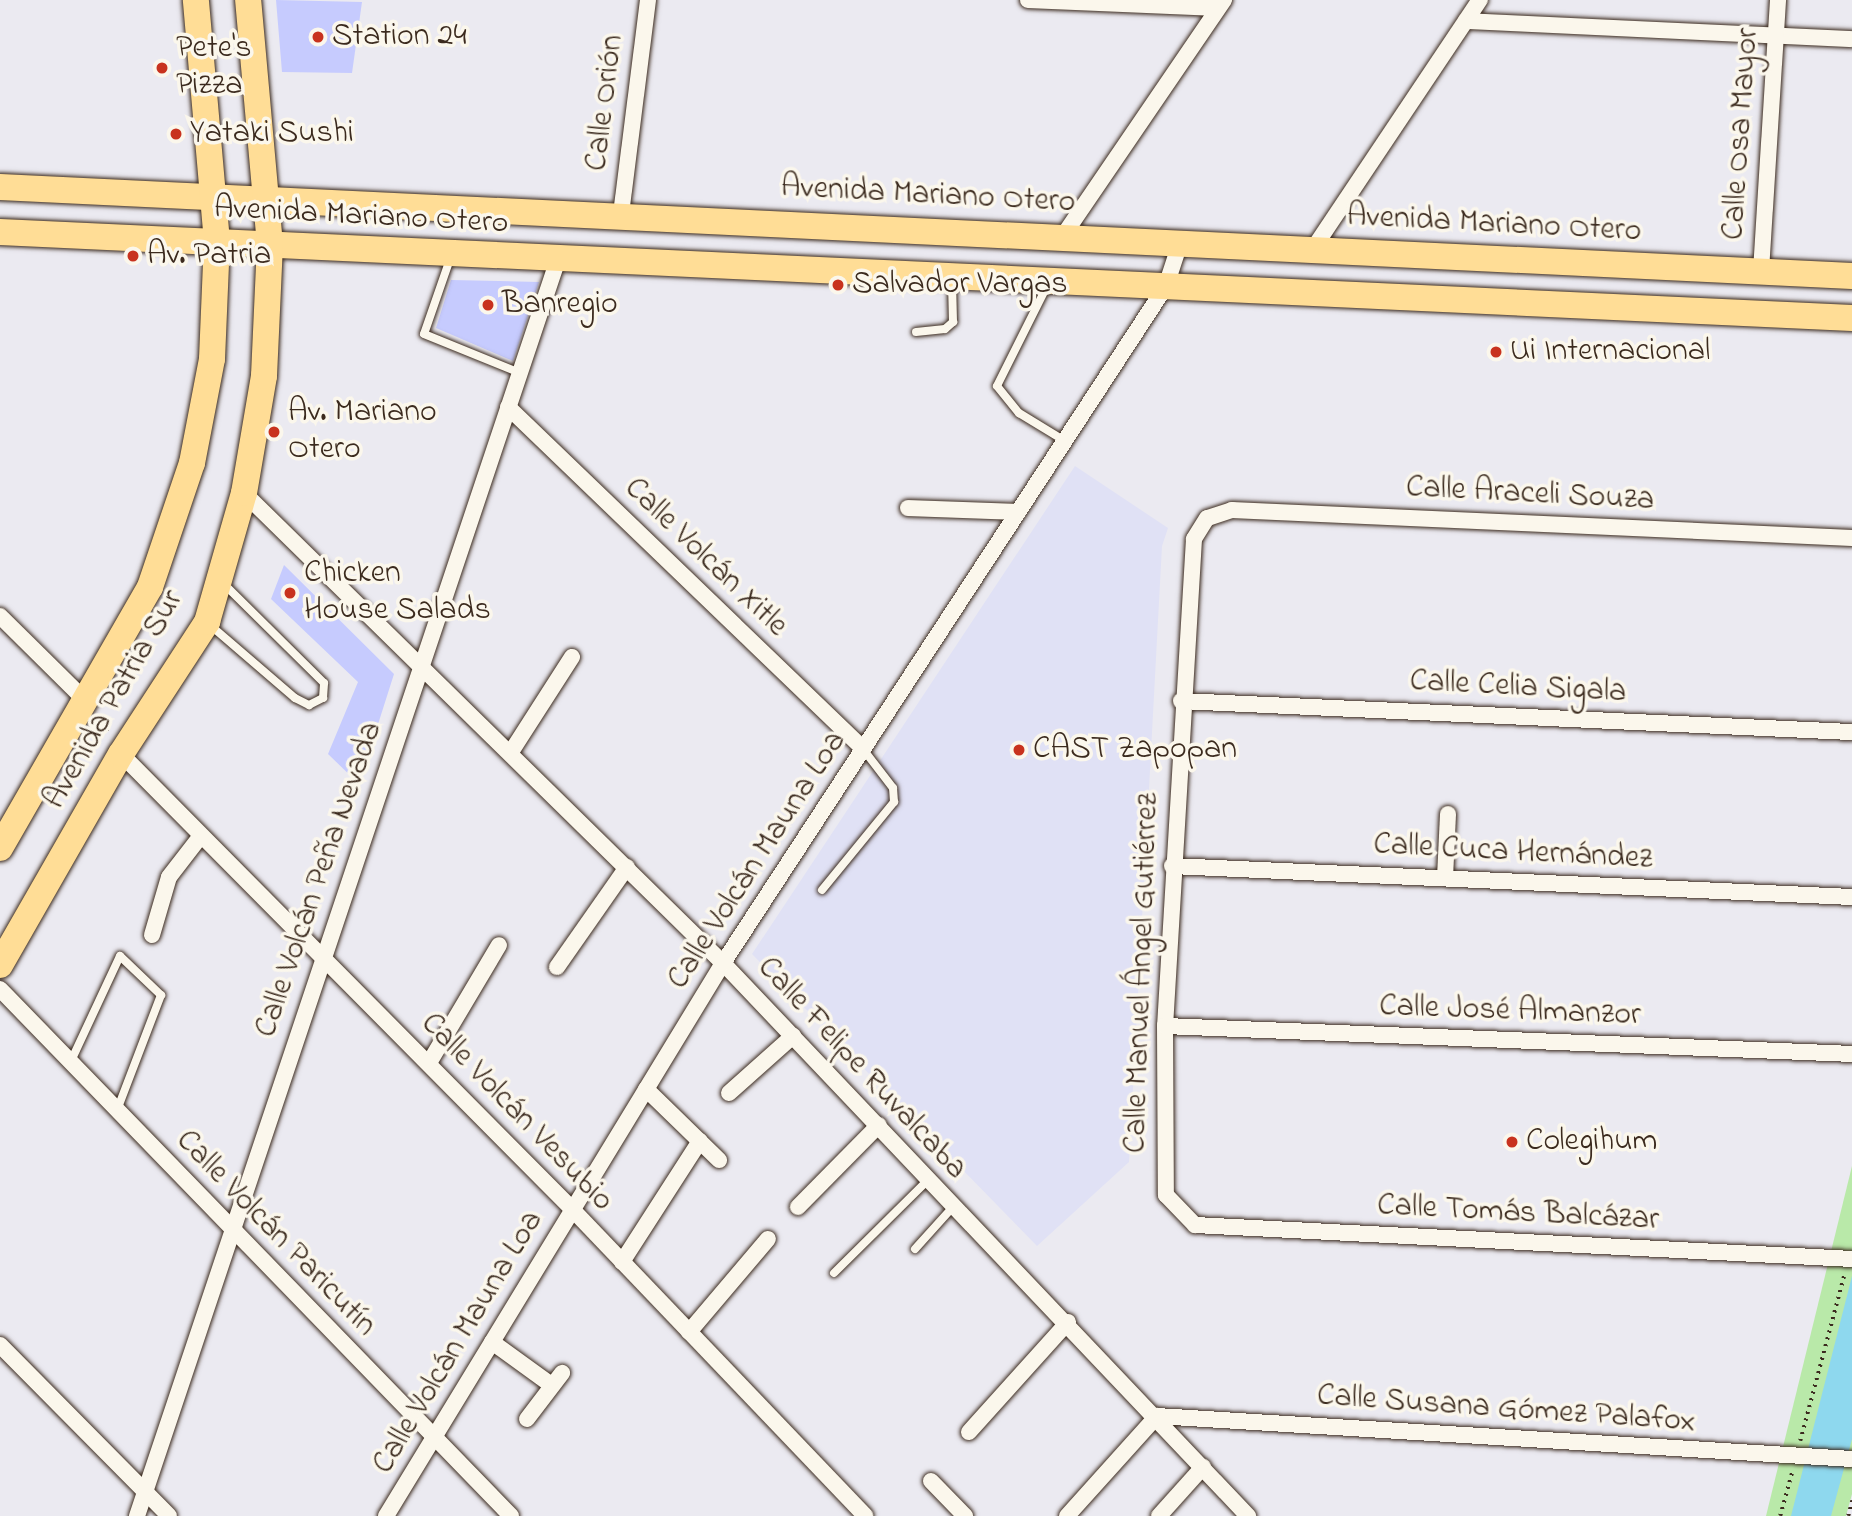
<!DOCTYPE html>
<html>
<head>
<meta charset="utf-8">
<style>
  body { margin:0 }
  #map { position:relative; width:1852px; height:1516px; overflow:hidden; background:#ebeaf1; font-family:"Indie Flower",sans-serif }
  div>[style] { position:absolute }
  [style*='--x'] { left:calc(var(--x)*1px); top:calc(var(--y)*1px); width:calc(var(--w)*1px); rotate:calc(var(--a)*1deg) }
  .built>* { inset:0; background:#e0e1f5 }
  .green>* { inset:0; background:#b9e9a9 }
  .water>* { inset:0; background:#8ed8ee }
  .building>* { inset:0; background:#c6cbfe }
  .path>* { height:3.5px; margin-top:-1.75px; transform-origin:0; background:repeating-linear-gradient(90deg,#3b2a1e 0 2px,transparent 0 7px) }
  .roads { filter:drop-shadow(0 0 2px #3b2a1e) drop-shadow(0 0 2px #3b2a1e) }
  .lane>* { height:8px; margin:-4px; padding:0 4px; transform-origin:4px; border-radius:4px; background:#fbf7ec }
  .street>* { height:16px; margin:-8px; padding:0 8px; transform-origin:8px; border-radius:8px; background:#fbf7ec }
  .primary>* { height:26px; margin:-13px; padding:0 13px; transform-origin:13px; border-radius:13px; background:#ffdd96 }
  .dots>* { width:19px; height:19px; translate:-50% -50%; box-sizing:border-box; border:4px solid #fbf7ec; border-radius:50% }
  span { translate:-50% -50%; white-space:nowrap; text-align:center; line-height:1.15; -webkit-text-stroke:7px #fbf7ec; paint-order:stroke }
  .poi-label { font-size:32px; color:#3b2a1e }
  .left { translate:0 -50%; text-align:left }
  .street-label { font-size:32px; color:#3b2a1e }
</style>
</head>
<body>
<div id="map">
  <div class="built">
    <i style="clip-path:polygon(1075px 466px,1168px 528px,1162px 546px,1129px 1162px,1037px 1246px,752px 954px)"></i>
  </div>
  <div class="green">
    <i style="clip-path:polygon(1852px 1166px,1852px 1494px,1846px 1516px,1766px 1516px)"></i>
  </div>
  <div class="water">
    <i style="clip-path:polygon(1852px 1276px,1852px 1439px,1831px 1516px,1791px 1516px)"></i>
  </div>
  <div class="building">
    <i style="clip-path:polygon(276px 0,362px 2px,352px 73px,282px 72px)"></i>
    <i style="clip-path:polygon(451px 280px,539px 282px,513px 361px,436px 328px)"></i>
    <i style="clip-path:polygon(284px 565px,394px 674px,359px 784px,328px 754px,358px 682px,271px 599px)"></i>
  </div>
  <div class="path">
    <i style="--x:99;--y:718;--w:17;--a:57"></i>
    <i style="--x:1800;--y:1441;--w:171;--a:-75.1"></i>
    <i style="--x:1780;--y:1516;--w:46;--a:-74.7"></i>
    <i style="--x:1848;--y:1516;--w:16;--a:-75"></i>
  </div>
  <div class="roads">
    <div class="lane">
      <i style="--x:450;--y:259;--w:79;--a:109.1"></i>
      <i style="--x:424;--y:334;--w:104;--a:22.1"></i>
      <i style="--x:1048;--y:284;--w:114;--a:116.6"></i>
      <i style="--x:997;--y:386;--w:35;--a:51"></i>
      <i style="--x:1019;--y:413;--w:54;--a:31.3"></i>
      <i style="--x:916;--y:332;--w:29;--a:-6"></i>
      <i style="--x:945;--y:329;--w:11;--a:-41"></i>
      <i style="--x:953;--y:322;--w:41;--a:-91.4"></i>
      <i style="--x:210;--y:625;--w:112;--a:40.7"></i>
      <i style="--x:295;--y:698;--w:16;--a:27"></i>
      <i style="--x:309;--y:705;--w:16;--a:-27"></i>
      <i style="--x:323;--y:698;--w:15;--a:-86"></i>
      <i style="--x:324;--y:683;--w:141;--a:-135.3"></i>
      <i style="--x:822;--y:890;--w:114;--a:-50.7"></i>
      <i style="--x:894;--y:802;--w:14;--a:-94"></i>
      <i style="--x:893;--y:788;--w:49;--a:-127.6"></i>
      <i style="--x:71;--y:1061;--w:116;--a:-65"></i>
      <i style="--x:120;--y:956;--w:57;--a:43.6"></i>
      <i style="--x:161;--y:995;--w:123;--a:110.9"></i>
      <i style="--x:915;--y:1249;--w:55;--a:-47.9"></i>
      <i style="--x:834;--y:1273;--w:132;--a:-44.7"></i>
    </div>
    <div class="street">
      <i style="--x:1028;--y:0;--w:190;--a:2.4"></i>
      <i style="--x:1466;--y:21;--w:386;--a:2.7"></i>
      <i style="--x:621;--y:214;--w:216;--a:-82.8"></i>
      <i style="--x:1063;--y:236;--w:286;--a:-55.7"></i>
      <i style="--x:1313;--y:249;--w:300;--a:-56.2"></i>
      <i style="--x:1761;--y:271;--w:272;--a:-86.4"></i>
      <i style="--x:508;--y:407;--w:493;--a:43.9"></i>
      <i style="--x:244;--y:493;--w:671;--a:44.46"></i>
      <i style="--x:723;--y:963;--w:763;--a:46.49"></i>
      <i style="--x:908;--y:508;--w:110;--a:2.1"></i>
      <i style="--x:1852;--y:538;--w:621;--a:-177.41"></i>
      <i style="--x:1232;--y:510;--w:26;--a:162"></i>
      <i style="--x:1207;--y:518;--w:25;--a:122"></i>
      <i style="--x:1194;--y:539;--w:488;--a:93.4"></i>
      <i style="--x:1165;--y:1026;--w:169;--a:89.7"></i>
      <i style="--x:1166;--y:1195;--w:42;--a:46"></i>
      <i style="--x:1195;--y:1225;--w:658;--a:2.96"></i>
      <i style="--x:0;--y:616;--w:120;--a:44.7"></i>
      <i style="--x:1181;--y:701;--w:672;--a:2.65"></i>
      <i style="--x:511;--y:752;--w:113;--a:-57.3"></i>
      <i style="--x:121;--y:754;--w:642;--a:45.25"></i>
      <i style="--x:573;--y:1210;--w:423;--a:46.3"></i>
      <i style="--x:1172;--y:866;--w:681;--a:2.61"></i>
      <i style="--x:1445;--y:878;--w:64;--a:-87.3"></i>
      <i style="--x:152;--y:935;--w:60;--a:-73.7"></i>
      <i style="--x:169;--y:877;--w:51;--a:-52.2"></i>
      <i style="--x:557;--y:967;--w:122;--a:-55"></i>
      <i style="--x:0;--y:989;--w:734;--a:45.88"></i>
      <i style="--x:1165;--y:1026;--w:688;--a:2.33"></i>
      <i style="--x:429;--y:1063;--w:137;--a:-59.3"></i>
      <i style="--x:646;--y:1089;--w:102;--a:44.2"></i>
      <i style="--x:729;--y:1093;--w:86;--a:-41.7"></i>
      <i style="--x:798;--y:1207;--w:115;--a:-45.4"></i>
      <i style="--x:622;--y:1262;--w:144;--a:-57.2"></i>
      <i style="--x:689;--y:1332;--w:122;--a:-49.7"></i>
      <i style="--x:492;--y:1342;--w:72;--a:35.9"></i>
      <i style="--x:0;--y:1345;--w:240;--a:45.3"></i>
      <i style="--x:527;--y:1419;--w:58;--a:-52.7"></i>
      <i style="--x:969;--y:1432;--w:148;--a:-48"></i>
      <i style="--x:931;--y:1481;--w:49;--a:45.8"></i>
      <i style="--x:137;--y:1516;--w:1322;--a:-71.48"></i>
      <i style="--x:386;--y:1516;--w:648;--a:-58.64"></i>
      <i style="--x:723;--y:963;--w:809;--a:-56.8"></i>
      <i style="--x:1166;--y:286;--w:48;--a:-71.9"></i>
      <i style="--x:1067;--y:1516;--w:135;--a:-48"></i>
      <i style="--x:1157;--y:1416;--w:696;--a:3.54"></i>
      <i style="--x:1159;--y:1516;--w:66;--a:-48.1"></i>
    </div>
    <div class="primary">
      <i style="--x:0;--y:187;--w:1854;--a:2.75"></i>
      <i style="--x:0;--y:232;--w:1854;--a:2.66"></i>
      <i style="--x:0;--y:848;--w:301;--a:-60.1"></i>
      <i style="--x:150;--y:587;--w:131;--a:-71.3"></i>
      <i style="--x:192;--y:463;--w:106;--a:-79.1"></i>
      <i style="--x:212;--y:359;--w:117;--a:-87.6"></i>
      <i style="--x:217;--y:242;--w:243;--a:-95"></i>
      <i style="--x:0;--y:965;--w:243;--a:-60.2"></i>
      <i style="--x:121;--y:754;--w:158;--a:-56.9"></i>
      <i style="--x:207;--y:622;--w:134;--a:-74"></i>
      <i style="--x:244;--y:493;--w:119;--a:-80.3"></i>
      <i style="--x:264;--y:376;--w:131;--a:-87.4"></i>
      <i style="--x:270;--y:245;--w:246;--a:-95.1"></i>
    </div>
  </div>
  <div class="dots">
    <i style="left:318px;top:37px;background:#c8321e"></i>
    <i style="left:162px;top:68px;background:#c8321e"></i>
    <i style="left:176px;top:134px;background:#c8321e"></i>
    <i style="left:133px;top:256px;background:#c8321e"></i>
    <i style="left:838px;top:285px;background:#c8321e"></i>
    <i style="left:488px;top:305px;background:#c8321e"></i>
    <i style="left:1496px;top:352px;background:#c8321e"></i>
    <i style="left:274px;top:432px;background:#c8321e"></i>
    <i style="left:290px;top:593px;background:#c8321e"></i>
    <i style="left:1019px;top:750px;background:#c8321e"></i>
    <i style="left:1512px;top:1142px;background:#c8321e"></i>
  </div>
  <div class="poi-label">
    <span class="left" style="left:332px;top:37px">Station 24</span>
    <span class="left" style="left:176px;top:68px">Pete's<br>Pizza</span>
    <span class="left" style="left:190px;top:134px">Yataki Sushi</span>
    <span class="left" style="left:147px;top:256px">Av. Patria</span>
    <span class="left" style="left:852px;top:285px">Salvador Vargas</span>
    <span class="left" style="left:502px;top:305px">Banregio</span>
    <span class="left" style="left:1510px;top:352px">Ui Internacional</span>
    <span class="left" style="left:288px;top:432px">Av. Mariano<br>Otero</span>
    <span class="left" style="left:304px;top:593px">Chicken<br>House Salads</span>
    <span class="left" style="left:1033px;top:750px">CAST Zapopan</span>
    <span class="left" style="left:1526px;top:1142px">Colegihum</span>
  </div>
  <div class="street-label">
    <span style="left:606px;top:103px;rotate:-83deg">Calle Orión</span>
    <span style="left:1742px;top:134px;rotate:-86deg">Calle Osa Mayor</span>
    <span style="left:928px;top:196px;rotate:3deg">Avenida Mariano Otero</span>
    <span style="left:361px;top:217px;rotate:3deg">Avenida Mariano Otero</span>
    <span style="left:1494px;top:225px;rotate:3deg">Avenida Mariano Otero</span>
    <span style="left:1530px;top:495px;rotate:3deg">Calle Araceli Souza</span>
    <span style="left:705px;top:558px;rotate:44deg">Calle Volcán Xitle</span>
    <span style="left:1518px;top:688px;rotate:3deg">Calle Celia Sigala</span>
    <span style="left:115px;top:700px;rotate:-60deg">Avenida Patria Sur</span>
    <span style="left:1513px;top:853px;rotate:3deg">Calle Cuca Hernández</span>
    <span style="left:758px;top:861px;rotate:-57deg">Calle Volcán Mauna Loa</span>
    <span style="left:320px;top:880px;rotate:-71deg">Calle Volcán Peña Nevada</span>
    <span style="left:1143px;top:973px;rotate:-88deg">Calle Manuel Ángel Gutiérrez</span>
    <span style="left:1510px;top:1012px;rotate:2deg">Calle José Almanzor</span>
    <span style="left:861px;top:1069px;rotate:47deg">Calle Felipe Ruvalcaba</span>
    <span style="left:516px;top:1113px;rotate:46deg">Calle Volcán Vesubio</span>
    <span style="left:1518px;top:1214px;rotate:3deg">Calle Tomás Balcázar</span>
    <span style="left:275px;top:1234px;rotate:46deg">Calle Volcán Paricutín</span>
    <span style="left:459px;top:1343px;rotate:-59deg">Calle Volcán Mauna Loa</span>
    <span style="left:1506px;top:1410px;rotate:4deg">Calle Susana Gómez Palafox</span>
  </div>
</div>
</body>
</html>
